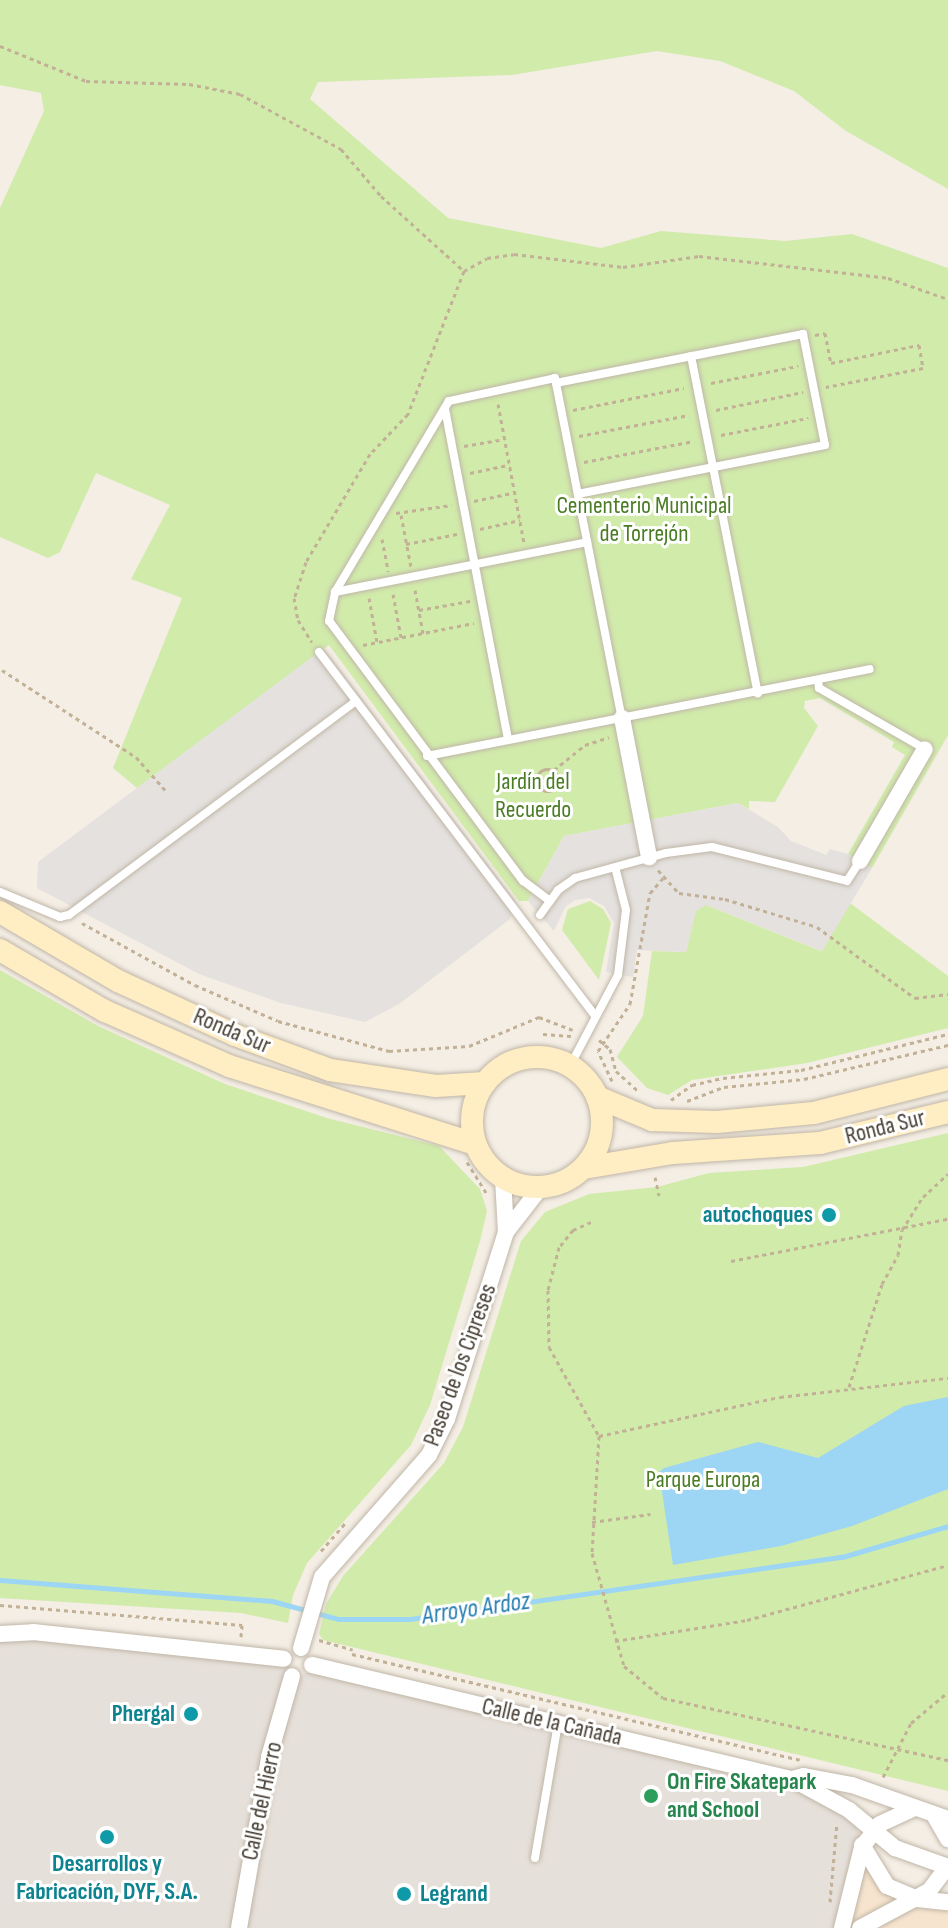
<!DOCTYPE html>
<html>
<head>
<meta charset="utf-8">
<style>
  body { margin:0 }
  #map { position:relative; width:948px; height:1928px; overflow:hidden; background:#f4eee5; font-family:"Sofia Sans Condensed",sans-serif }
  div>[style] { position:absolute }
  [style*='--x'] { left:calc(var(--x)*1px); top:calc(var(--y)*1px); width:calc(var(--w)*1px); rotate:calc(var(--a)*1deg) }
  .commercial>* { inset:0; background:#f7e4cf }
  .industrial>* { inset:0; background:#e6e0da }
  .green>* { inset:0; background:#d1ebab }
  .parking>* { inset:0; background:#e4e1de }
  .water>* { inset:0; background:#9dd5f4 }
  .stream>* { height:5px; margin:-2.5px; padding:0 2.5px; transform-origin:2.5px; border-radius:2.5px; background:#9dd5f4 }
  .path>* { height:3px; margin-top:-1.5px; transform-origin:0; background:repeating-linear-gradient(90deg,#c2b197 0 4px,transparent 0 8px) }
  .path>.ring { margin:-1.5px; padding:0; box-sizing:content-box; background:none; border:3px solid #c2b197; border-radius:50% }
  .roads { filter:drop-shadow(0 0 2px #c0b6a7) drop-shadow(0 0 2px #c0b6a7) }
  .lane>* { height:8px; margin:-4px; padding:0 4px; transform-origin:4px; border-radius:4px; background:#fff }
  .street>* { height:16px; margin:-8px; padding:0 8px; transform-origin:8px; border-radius:8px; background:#fff }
  .secondary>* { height:22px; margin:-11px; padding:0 11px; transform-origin:11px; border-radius:11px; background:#ffedc4 }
  .secondary>.ring { margin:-11px; padding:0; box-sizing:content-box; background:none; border:22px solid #ffedc4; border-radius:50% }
  .dots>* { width:22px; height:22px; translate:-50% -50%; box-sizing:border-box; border:4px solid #fff; border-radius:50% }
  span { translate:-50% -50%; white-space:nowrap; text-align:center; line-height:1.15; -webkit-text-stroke:6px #fff; paint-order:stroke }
  .park-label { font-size:24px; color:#4a7c24 }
  .street-label { font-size:24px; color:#463e34 }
  .culture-label { font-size:24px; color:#0d838f; font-weight:700 }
  .right { translate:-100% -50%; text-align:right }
  .left { translate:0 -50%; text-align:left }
  .leisure-label { font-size:24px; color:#27864d; font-weight:700 }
  .water-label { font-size:26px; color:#267db1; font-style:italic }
</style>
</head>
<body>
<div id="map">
  <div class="commercial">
    <i style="clip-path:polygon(862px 1847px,877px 1877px,948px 1902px,948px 1928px,842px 1928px)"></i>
  </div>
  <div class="industrial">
    <i style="clip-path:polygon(0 1634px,284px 1664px,299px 1677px,310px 1670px,792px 1779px,849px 1810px,858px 1830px,862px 1847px,842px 1928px,0 1928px)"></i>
  </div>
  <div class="green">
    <i style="clip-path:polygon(0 0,948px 0,948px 189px,846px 131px,794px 91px,720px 61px,657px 51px,512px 75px,318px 82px,310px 99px,448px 218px,601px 248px,661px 231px,785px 241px,852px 234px,948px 268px,948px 735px,872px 868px,848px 854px,905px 755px,892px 747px,894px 742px,820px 698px,805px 701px,804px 708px,818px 726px,775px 802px,749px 801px,749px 809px,738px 803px,564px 836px,528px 901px,519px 901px,329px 645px,137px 788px,113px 768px,182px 598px,131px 579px,170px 505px,96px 473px,60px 552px,48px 558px,0 537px,0 208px,44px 111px,41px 93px,0 85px)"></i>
    <i style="clip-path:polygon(590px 901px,603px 909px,611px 923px,599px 980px,562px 930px,568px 909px)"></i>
    <i style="clip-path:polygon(850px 903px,948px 976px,948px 1028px,807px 1063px,692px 1080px,668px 1095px,647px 1088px,617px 1057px,643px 1016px,652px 951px,686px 952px,696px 910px,706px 905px,821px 951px)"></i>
    <i style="clip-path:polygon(0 970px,98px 1026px,225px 1084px,327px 1118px,439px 1146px,480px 1189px,487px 1211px,480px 1241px,430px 1405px,411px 1445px,307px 1563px,293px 1595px,288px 1623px,241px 1613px,0 1598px)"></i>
    <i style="clip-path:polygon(948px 1133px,948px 1791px,323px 1640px,319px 1634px,326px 1604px,343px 1576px,444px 1463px,463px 1427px,521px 1241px,545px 1212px,589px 1194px,657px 1187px,709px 1173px,803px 1167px)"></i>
  </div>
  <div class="parking">
    <i style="clip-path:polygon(324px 648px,515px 900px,510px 919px,399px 1004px,365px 1022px,281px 1003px,199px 974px,37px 888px,38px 862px)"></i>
    <i style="clip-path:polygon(738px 803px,778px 827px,791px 841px,826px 855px,830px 849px,848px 854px,872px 868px,822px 951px,706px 905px,696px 911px,686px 952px,637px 950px,633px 977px,606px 972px,614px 923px,604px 906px,589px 898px,575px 900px,565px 907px,554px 931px,528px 901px,564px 836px)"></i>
  </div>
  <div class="water">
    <i style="clip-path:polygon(948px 1397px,948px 1489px,852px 1526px,781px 1546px,673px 1565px,659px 1472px,664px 1468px,758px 1442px,818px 1458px,904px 1406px)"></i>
  </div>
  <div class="stream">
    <i style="--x:0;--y:1580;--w:273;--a:4.4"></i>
    <i style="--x:272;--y:1601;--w:68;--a:15.3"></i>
    <i style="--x:338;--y:1619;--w:72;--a:0"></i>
    <i style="--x:410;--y:1619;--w:436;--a:-8.2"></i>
    <i style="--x:842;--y:1557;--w:110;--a:-16.3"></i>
  </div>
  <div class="path">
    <i style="--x:0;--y:46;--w:93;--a:22.1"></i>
    <i style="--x:86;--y:81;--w:103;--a:1.7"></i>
    <i style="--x:189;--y:84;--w:52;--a:11.1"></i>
    <i style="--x:240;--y:94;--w:115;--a:28.6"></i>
    <i style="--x:341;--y:149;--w:62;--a:49.6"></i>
    <i style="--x:381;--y:196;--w:112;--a:42.1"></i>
    <i style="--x:464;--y:271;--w:154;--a:111.4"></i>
    <i style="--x:408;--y:414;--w:55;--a:133.5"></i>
    <i style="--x:370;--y:454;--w:126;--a:120.7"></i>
    <i style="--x:306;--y:562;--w:38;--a:108"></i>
    <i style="--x:294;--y:598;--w:22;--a:80"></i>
    <i style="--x:298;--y:620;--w:26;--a:58"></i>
    <i style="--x:464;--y:271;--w:26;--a:-29"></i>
    <i style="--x:487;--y:258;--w:27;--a:-8"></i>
    <i style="--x:514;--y:254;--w:110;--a:6.8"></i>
    <i style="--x:623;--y:267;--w:77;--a:-8.2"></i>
    <i style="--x:699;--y:256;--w:190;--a:6.6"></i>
    <i style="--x:888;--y:278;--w:64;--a:19.3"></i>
    <i style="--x:815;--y:335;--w:10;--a:-11"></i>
    <i style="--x:825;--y:333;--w:31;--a:79"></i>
    <i style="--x:831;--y:363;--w:90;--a:-11.6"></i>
    <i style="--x:919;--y:345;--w:23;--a:80"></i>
    <i style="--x:923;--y:368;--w:99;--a:168.9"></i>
    <i style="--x:711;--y:383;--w:89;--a:-11.1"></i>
    <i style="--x:498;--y:404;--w:141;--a:79.4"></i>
    <i style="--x:573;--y:410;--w:113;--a:-11.2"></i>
    <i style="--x:716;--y:410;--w:89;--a:-11.7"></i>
    <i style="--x:721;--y:435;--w:89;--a:-11.1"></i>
    <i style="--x:579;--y:436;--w:112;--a:-10.8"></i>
    <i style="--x:464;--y:446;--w:41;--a:-9.9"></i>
    <i style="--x:584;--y:462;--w:112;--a:-10.8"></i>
    <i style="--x:470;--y:473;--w:40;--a:-12"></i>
    <i style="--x:474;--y:501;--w:40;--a:-12"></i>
    <i style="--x:396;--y:513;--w:56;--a:-8.3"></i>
    <i style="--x:401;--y:515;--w:53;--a:79.1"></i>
    <i style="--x:480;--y:529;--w:41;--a:-12.7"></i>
    <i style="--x:382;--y:539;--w:33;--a:79"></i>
    <i style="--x:406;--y:544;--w:52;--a:-11.1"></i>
    <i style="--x:415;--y:590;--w:44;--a:79.5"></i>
    <i style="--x:393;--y:594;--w:44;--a:79.5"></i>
    <i style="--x:369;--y:598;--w:45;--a:79.7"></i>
    <i style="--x:419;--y:610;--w:52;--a:-10"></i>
    <i style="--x:363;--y:645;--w:113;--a:-11.2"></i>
    <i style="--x:2;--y:670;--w:160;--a:33"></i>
    <i style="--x:136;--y:757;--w:45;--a:48.6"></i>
    <i class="ring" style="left:536px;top:769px;width:19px;height:19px"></i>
    <i style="--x:554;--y:770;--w:40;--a:-39"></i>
    <i style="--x:585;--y:745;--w:25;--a:-18"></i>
    <i style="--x:658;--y:870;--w:31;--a:48"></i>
    <i style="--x:679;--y:893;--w:46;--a:7.4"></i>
    <i style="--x:725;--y:899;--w:96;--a:16.9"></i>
    <i style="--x:817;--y:927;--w:121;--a:35.9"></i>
    <i style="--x:915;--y:998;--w:33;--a:-7"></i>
    <i style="--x:82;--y:923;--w:129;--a:28.8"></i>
    <i style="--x:195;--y:985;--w:90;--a:23.4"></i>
    <i style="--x:278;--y:1021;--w:115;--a:15.1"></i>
    <i style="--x:389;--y:1051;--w:80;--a:-3.6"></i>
    <i style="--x:469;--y:1046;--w:76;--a:-22.5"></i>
    <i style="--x:539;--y:1017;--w:36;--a:21"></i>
    <i style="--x:543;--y:1034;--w:28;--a:4"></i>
    <i style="--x:599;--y:1040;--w:14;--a:39"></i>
    <i style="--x:610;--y:1049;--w:23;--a:75"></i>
    <i style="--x:616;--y:1071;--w:30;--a:42"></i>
    <i style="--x:612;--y:1081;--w:33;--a:-115"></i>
    <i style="--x:598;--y:1051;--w:57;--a:-55.8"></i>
    <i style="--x:630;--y:1004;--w:113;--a:-79.8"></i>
    <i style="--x:650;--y:893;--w:20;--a:-49"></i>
    <i style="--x:671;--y:1100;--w:26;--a:-36"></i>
    <i style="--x:692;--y:1085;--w:32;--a:-13"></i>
    <i style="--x:723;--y:1078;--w:78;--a:-5.9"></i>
    <i style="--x:801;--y:1070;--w:151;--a:-13.8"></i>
    <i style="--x:687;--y:1101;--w:40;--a:-21"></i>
    <i style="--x:724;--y:1087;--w:80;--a:-5.7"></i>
    <i style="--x:804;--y:1079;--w:148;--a:-13.3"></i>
    <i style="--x:467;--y:1162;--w:36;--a:58"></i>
    <i style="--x:655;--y:1177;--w:19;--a:78"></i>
    <i style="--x:591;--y:1222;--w:20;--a:156"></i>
    <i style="--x:573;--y:1230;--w:22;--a:129"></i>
    <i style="--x:559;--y:1247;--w:44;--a:104.3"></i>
    <i style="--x:548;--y:1290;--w:57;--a:89"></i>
    <i style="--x:549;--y:1347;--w:102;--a:60.7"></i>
    <i style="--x:599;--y:1436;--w:117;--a:93.4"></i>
    <i style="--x:592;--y:1553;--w:117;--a:74.2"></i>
    <i style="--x:624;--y:1666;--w:50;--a:39.4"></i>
    <i style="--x:663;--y:1698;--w:292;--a:12.3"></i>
    <i style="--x:731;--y:1261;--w:221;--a:-11"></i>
    <i style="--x:849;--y:1387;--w:108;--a:-72.2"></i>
    <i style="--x:882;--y:1284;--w:33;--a:-61"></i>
    <i style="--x:898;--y:1255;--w:25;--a:-81"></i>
    <i style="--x:902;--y:1230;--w:39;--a:-58"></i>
    <i style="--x:923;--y:1197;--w:34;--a:-43"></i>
    <i style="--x:599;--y:1436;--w:185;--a:-12.2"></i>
    <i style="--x:780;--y:1397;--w:169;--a:-6.5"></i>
    <i style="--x:592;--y:1522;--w:59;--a:-7.9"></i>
    <i style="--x:321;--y:1551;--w:37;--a:-49"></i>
    <i style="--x:0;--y:1605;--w:243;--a:4.7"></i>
    <i style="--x:242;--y:1625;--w:12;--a:95"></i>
    <i style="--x:319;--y:1640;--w:35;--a:16"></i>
    <i style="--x:615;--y:1641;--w:134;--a:-9"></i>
    <i style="--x:747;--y:1620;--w:208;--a:-15.3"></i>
    <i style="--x:352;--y:1654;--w:460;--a:13.3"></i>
    <i style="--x:883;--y:1777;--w:61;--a:-62.6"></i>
    <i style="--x:911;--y:1723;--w:48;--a:-40"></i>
    <i style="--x:830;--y:1902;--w:80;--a:-85"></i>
  </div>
  <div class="roads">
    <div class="lane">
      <i style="--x:691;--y:356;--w:344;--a:78.8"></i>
      <i style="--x:556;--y:383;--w:252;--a:-11.2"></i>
      <i style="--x:803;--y:334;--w:113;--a:78.8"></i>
      <i style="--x:825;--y:445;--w:252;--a:168.8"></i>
      <i style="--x:445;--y:409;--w:336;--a:79.2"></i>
      <i style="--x:335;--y:592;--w:257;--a:-11.2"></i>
      <i style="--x:319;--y:652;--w:457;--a:52.8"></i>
      <i style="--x:818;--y:680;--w:8;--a:83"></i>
      <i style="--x:819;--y:688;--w:122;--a:29.9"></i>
      <i style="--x:427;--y:756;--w:451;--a:-11.1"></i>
      <i style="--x:0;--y:892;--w:65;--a:22.6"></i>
      <i style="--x:60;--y:917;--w:9;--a:-13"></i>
      <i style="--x:69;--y:915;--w:358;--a:-36.7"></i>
      <i style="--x:550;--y:901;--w:34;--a:-143"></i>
      <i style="--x:523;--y:881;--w:324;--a:-126.7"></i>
      <i style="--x:329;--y:621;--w:30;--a:-78"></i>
      <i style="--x:335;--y:592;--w:222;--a:-59.2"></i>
      <i style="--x:449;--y:401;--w:108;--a:-12.2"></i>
      <i style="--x:555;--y:378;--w:347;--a:78.9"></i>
      <i style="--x:540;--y:915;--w:31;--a:-54"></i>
      <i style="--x:558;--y:890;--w:21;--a:-35"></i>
      <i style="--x:575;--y:878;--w:94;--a:-15.4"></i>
      <i style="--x:666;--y:853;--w:46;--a:-7.4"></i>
      <i style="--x:712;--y:847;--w:139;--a:14.1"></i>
      <i style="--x:847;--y:881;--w:24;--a:-57"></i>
      <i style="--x:570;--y:1066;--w:103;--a:-62.2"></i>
      <i style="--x:618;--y:975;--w:65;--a:-83"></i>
      <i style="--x:626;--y:910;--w:44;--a:-104.3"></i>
      <i style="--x:535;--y:1858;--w:136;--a:-80.3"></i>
    </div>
    <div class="street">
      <i style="--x:622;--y:718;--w:142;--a:79"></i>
      <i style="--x:860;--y:861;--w:129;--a:-59.9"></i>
      <i style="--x:506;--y:1232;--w:57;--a:-52.1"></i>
      <i style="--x:0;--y:1634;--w:33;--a:-3"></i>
      <i style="--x:33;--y:1632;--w:252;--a:6.1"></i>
      <i style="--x:301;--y:1648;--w:74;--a:-73.5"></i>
      <i style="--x:322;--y:1577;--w:162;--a:-48.7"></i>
      <i style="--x:429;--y:1455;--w:40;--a:-63.4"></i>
      <i style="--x:447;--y:1419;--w:196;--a:-72.5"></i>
      <i style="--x:506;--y:1232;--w:54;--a:-93.2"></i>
      <i style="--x:312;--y:1665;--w:493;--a:13.4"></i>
      <i style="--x:792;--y:1779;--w:65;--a:28.5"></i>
      <i style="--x:849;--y:1810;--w:60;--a:39.6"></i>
      <i style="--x:895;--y:1848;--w:56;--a:19.7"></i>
      <i style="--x:792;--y:1779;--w:12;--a:-14"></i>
      <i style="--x:804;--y:1776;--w:49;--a:10.6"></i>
      <i style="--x:852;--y:1785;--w:102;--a:19.5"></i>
      <i style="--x:934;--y:1815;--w:28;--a:60"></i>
      <i style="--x:862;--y:1845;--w:48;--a:58.6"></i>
      <i style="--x:887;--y:1886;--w:33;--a:23"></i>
      <i style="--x:917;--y:1899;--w:31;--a:6"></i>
      <i style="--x:239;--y:1928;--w:174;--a:-80"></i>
      <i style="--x:269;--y:1757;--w:84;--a:-74.1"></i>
      <i style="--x:842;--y:1928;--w:83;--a:-76.1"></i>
      <i style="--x:862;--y:1847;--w:29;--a:-52"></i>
      <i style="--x:880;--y:1824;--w:38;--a:-25"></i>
      <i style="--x:860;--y:1928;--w:78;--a:-28.2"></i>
      <i style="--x:929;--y:1891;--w:31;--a:-53"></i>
    </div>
    <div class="secondary">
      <i style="--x:0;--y:912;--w:137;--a:30.3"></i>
      <i style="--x:118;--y:981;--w:129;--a:24.8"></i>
      <i style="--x:235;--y:1035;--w:101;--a:20.2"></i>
      <i style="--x:330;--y:1070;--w:107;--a:8.6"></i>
      <i style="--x:436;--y:1086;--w:49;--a:-3.5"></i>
      <i style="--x:0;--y:950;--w:121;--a:30.2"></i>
      <i style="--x:105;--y:1011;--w:136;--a:23.9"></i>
      <i style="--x:229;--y:1066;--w:258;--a:17.6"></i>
      <i class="ring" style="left:472px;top:1057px;width:108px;height:108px"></i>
      <i style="--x:597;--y:1097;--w:60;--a:22.7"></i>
      <i style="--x:652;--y:1120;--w:65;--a:1.8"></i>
      <i style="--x:717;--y:1122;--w:97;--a:-5.3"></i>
      <i style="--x:814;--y:1113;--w:138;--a:-14.2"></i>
      <i style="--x:584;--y:1168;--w:90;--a:-9.6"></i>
      <i style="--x:673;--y:1153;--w:147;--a:-3.9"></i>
      <i style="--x:820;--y:1143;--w:132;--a:-13.6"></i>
    </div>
  </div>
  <div class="dots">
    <i style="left:829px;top:1215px;background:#0f9aa8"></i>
    <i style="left:191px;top:1714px;background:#0f9aa8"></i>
    <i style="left:651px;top:1796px;background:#2e9e5b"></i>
    <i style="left:107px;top:1837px;background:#0f9aa8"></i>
    <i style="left:404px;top:1894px;background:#0f9aa8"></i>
  </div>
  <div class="park-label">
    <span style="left:644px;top:520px">Cementerio Municipal<br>de Torrejón</span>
    <span style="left:533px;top:796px">Jardín del<br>Recuerdo</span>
    <span style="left:703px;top:1480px">Parque Europa</span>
  </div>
  <div class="street-label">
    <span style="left:232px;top:1031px;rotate:23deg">Ronda Sur</span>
    <span style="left:885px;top:1127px;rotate:-14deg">Ronda Sur</span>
    <span style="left:460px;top:1365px;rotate:-70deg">Paseo de los Cipreses</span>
    <span style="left:552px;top:1722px;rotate:13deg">Calle de la Cañada</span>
    <span style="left:262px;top:1801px;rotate:-78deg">Calle del Hierro</span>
  </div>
  <div class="culture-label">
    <span class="right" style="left:813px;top:1215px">autochoques</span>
    <span class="right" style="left:175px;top:1714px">Phergal</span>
    <span style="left:107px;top:1878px">Desarrollos y<br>Fabricación, DYF, S.A.</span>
    <span class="left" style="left:420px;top:1894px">Legrand</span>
  </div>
  <div class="leisure-label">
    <span class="left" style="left:667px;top:1796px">On Fire Skatepark<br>and School</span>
  </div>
  <div class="water-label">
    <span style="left:476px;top:1609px;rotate:-8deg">Arroyo Ardoz</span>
  </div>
</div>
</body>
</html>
